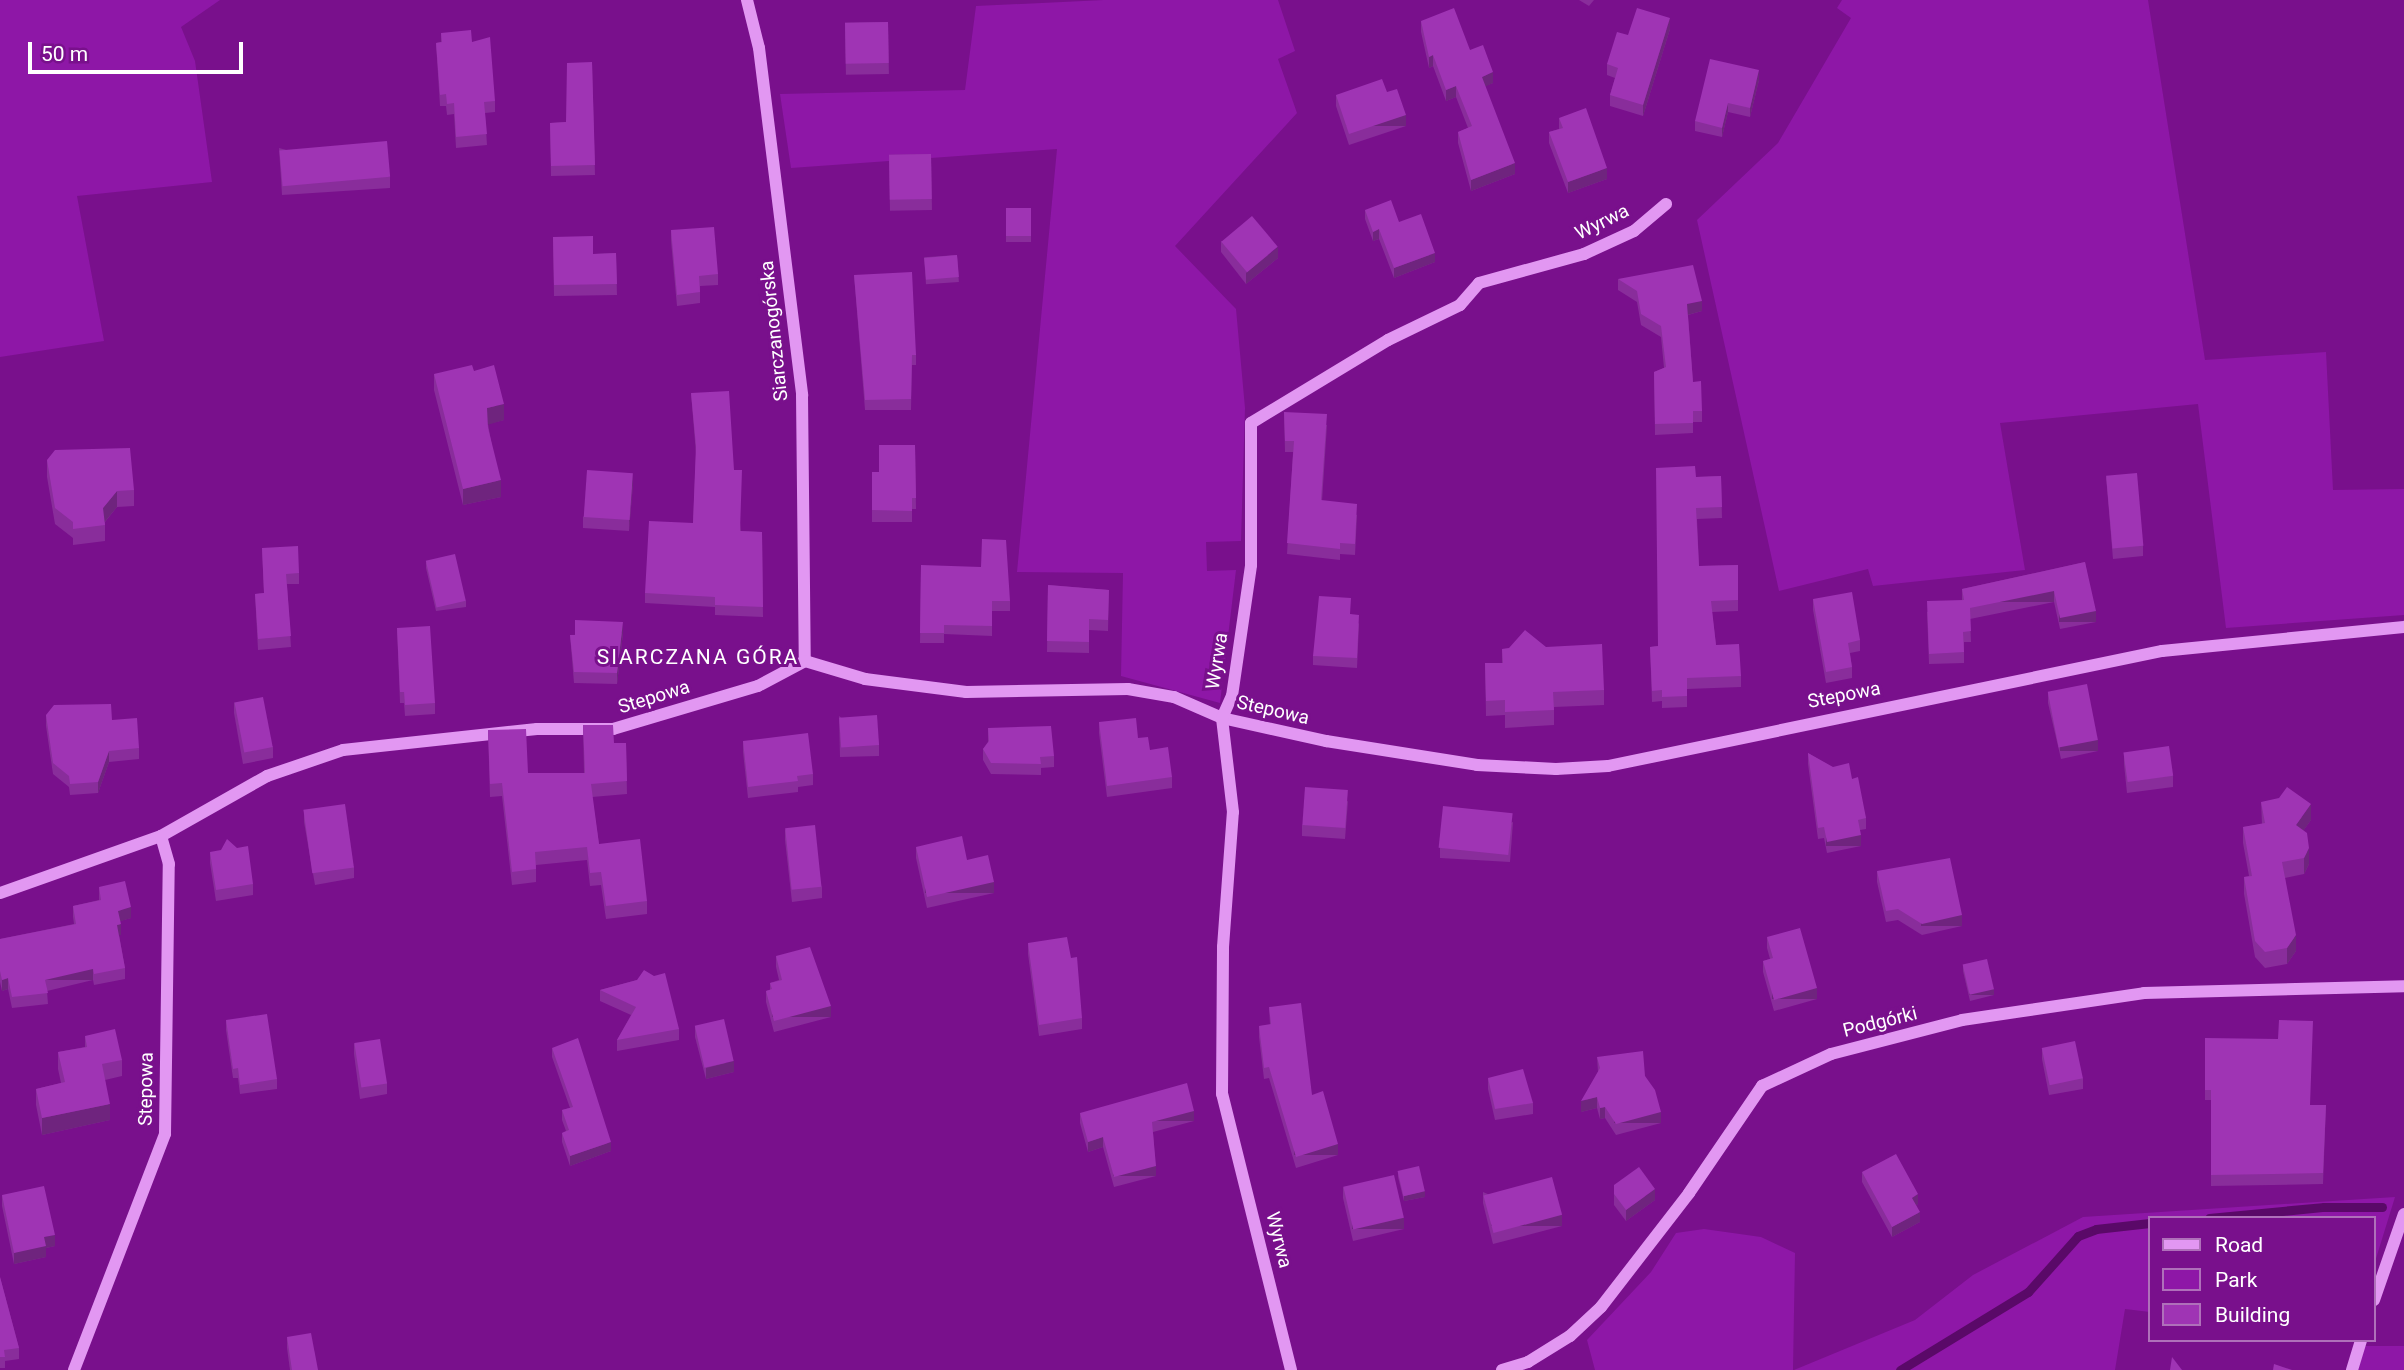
<!DOCTYPE html>
<html>
<head>
<meta charset="utf-8">
<style>
  body { margin:0 }
  #map { position:relative; width:2404px; height:1370px; overflow:hidden; background:#79108c; font-family:Roboto,sans-serif }
  div>[style] { position:absolute }
  [style*='--x'] { left:calc(var(--x)*1px); top:calc(var(--y)*1px); width:calc(var(--w)*1px); rotate:calc(var(--a)*1deg) }
  .green>* { inset:0; background:#8e17a7 }
  .stream>* { height:9px; margin:-4.5px; padding:0 4.5px; transform-origin:4.5px; border-radius:4.5px; background:#5a0968 }
  .minor>* { height:12px; margin:-6px; padding:0 6px; transform-origin:6px; border-radius:6px; background:#e297f2 }
  .wall>* { inset:0; background:#892d9b; transform-origin:0 0 }
  .shaded-wall>* { inset:0; background:#6f247e; transform-origin:0 0 }
  .building>* { inset:0; background:#9f34b4; transform-origin:0 0 }
  span { translate:-50% -50%; white-space:nowrap; text-align:center; line-height:1.15; -webkit-text-stroke:6px #79108c; paint-order:stroke }
  .street-label { font-size:19px; color:#fff }
  .neighbourhood-label { font-size:21px; color:#fff; letter-spacing:2px }
  .legend { position:absolute; left:2148px; top:1216px; width:228px; height:126px; box-sizing:border-box; background:#79108c; border:2px solid #af70ba; margin:0; padding:9px 12px; list-style:none; font-size:21px; color:#fff }
  .legend li { display:flex; align-items:center; gap:14px; height:35px }
  .legend b { width:35px; border:2px solid #af70ba }
  .scale { position:absolute; left:28px; top:42px; width:215px; height:32px; box-sizing:border-box; border:4px solid #fff; border-top:0; padding-left:9px; font-size:21px; line-height:24px; white-space:nowrap; color:#fff; -webkit-text-stroke:5px #79108c; paint-order:stroke }
</style>
</head>
<body>
<div id="map">
  <div class="green">
    <i style="clip-path:polygon(0 0,220px 0,181px 27px,195px 61px,212px 182px,77px 196px,104px 341px,0 357px)"></i>
    <i style="clip-path:polygon(1104px 0,1278px 0,1295px 51px,1278px 59px,1297px 113px,1175px 246px,1236px 309px,1245px 408px,1241px 541px,1206px 542px,1207px 571px,1236px 570px,1220px 703px,1121px 676px,1123px 573px,1017px 572px,1057px 149px,791px 168px,780px 94px,965px 90px,976px 6px)"></i>
    <i style="clip-path:polygon(1842px 0,2148px 0,2205px 360px,2326px 352px,2333px 490px,2404px 489px,2404px 615px,2226px 628px,2198px 404px,2000px 423px,2025px 570px,1873px 586px,1868px 569px,1779px 591px,1697px 220px,1778px 143px,1851px 18px,1837px 8px)"></i>
    <i style="clip-path:polygon(2395px 1197px,2374px 1265px,2374px 1218px,2150px 1218px,2150px 1312px,2125px 1309px,2115px 1370px,1794px 1370px,1915px 1320px,1973px 1275px,2083px 1217px)"></i>
    <i style="clip-path:polygon(1704px 1229px,1761px 1237px,1795px 1253px,1793px 1370px,1595px 1370px,1587px 1340px,1651px 1272px,1676px 1233px)"></i>
    <i style="clip-path:polygon(2365px 1346px,2404px 1346px,2404px 1370px,2358px 1370px)"></i>
  </div>
  <div class="stream">
    <i style="--x:2209;--y:1218;--w:116;--a:-5.5"></i>
    <i style="--x:2324;--y:1207;--w:58;--a:0"></i>
    <i style="--x:1900;--y:1370;--w:150;--a:-31.4"></i>
    <i style="--x:2028;--y:1292;--w:75;--a:-48.2"></i>
    <i style="--x:2078;--y:1236;--w:19;--a:-21"></i>
    <i style="--x:2096;--y:1229;--w:54;--a:-6.3"></i>
  </div>
  <div class="minor">
    <i style="--x:747;--y:0;--w:49;--a:76"></i>
    <i style="--x:759;--y:48;--w:350;--a:82.9"></i>
    <i style="--x:802;--y:395;--w:266;--a:89.4"></i>
    <i style="--x:0;--y:893;--w:171;--a:-19.5"></i>
    <i style="--x:161;--y:836;--w:122;--a:-29.5"></i>
    <i style="--x:267;--y:776;--w:80;--a:-18.9"></i>
    <i style="--x:343;--y:750;--w:195;--a:-6.2"></i>
    <i style="--x:537;--y:729;--w:76;--a:0"></i>
    <i style="--x:613;--y:729;--w:151;--a:-16.5"></i>
    <i style="--x:758;--y:686;--w:53;--a:-28"></i>
    <i style="--x:805;--y:661;--w:63;--a:16.7"></i>
    <i style="--x:865;--y:679;--w:102;--a:7.3"></i>
    <i style="--x:966;--y:692;--w:162;--a:-1.1"></i>
    <i style="--x:1128;--y:689;--w:47;--a:9.9"></i>
    <i style="--x:1174;--y:697;--w:52;--a:23.6"></i>
    <i style="--x:1222;--y:718;--w:107;--a:12.5"></i>
    <i style="--x:1326;--y:741;--w:153;--a:9"></i>
    <i style="--x:1477;--y:765;--w:79;--a:2.9"></i>
    <i style="--x:1556;--y:769;--w:52;--a:-3.3"></i>
    <i style="--x:1608;--y:766;--w:566;--a:-11.73"></i>
    <i style="--x:2162;--y:651;--w:243;--a:-5.7"></i>
    <i style="--x:2374;--y:1300;--w:91;--a:-70.8"></i>
    <i style="--x:74;--y:1370;--w:253;--a:-68.9"></i>
    <i style="--x:165;--y:1134;--w:270;--a:-89.2"></i>
    <i style="--x:169;--y:864;--w:29;--a:-106"></i>
    <i style="--x:1291;--y:1370;--w:284;--a:-104"></i>
    <i style="--x:1222;--y:1094;--w:147;--a:-89.6"></i>
    <i style="--x:1223;--y:947;--w:135;--a:-85.8"></i>
    <i style="--x:1233;--y:812;--w:95;--a:-96.7"></i>
    <i style="--x:1222;--y:718;--w:24;--a:-66"></i>
    <i style="--x:1232;--y:696;--w:132;--a:-81.7"></i>
    <i style="--x:1251;--y:565;--w:142;--a:-90"></i>
    <i style="--x:1251;--y:423;--w:160;--a:-31.2"></i>
    <i style="--x:1388;--y:340;--w:80;--a:-25.9"></i>
    <i style="--x:1460;--y:305;--w:29;--a:-49"></i>
    <i style="--x:1479;--y:283;--w:109;--a:-15.4"></i>
    <i style="--x:1584;--y:254;--w:55;--a:-24.7"></i>
    <i style="--x:1634;--y:231;--w:42;--a:-40.2"></i>
    <i style="--x:1502;--y:1370;--w:27;--a:-17"></i>
    <i style="--x:1528;--y:1362;--w:49;--a:-31.8"></i>
    <i style="--x:1570;--y:1336;--w:42;--a:-43.1"></i>
    <i style="--x:1601;--y:1307;--w:144;--a:-52.3"></i>
    <i style="--x:1689;--y:1193;--w:130;--a:-55.7"></i>
    <i style="--x:1762;--y:1086;--w:76;--a:-24.9"></i>
    <i style="--x:1831;--y:1054;--w:135;--a:-14.5"></i>
    <i style="--x:1962;--y:1020;--w:184;--a:-8.4"></i>
    <i style="--x:2144;--y:993;--w:260;--a:-1.5"></i>
    <i style="--x:2352;--y:1370;--w:31;--a:-73"></i>
  </div>
  <div class="wall">
    <i style="clip-path:polygon(1579px 0,1594px 0,1589px 6px)"></i>
    <i style="clip-path:polygon(1421px 21px,1470px 50px,1493px 83px,1485px 86px,1515px 174px,1471px 191px,1458px 143px,1458px 132px,1468px 128px,1456px 97px,1446px 101px,1433px 66px,1429px 68px,1421px 32px)"></i>
    <i style="left:888px;top:22px;width:52px;height:43px;rotate:89deg"></i>
    <i style="clip-path:polygon(1670px 29px,1643px 116px,1610px 106px,1610px 95px,1615px 78px,1607px 75px,1607px 64px,1628px 35px)"></i>
    <i style="clip-path:polygon(441px 33px,472px 42px,495px 101px,495px 112px,485px 113px,487px 145px,456px 148px,454px 114px,447px 115px,446px 106px,440px 106px,436px 43px,441px 42px)"></i>
    <i style="clip-path:polygon(592px 62px,595px 175px,551px 176px,550px 123px,566px 122px)"></i>
    <i style="clip-path:polygon(1759px 80px,1750px 117px,1728px 112px,1722px 137px,1695px 131px,1695px 121px)"></i>
    <i style="clip-path:polygon(1387px 92px,1406px 126px,1349px 145px,1336px 106px,1336px 95px)"></i>
    <i style="clip-path:polygon(1559px 118px,1607px 179px,1568px 193px,1549px 143px,1549px 132px,1559px 129px)"></i>
    <i style="clip-path:polygon(279px 148px,390px 177px,390px 188px,282px 195px)"></i>
    <i style="left:931px;top:154px;width:56px;height:42px;rotate:89deg"></i>
    <i style="left:1006px;top:208px;width:25px;height:34px"></i>
    <i style="clip-path:polygon(1365px 210px,1399px 222px,1435px 262px,1394px 278px,1379px 239px,1373px 241px,1365px 219px)"></i>
    <i style="clip-path:polygon(671px 230px,718px 274px,718px 285px,700px 286px,700px 303px,677px 306px,671px 241px)"></i>
    <i style="clip-path:polygon(553px 237px,593px 254px,616px 253px,617px 295px,554px 296px)"></i>
    <i style="clip-path:polygon(1221px 241px,1278px 258px,1246px 284px,1221px 252px)"></i>
    <i style="left:957px;top:255px;width:27px;height:33px;rotate:86deg"></i>
    <i style="clip-path:polygon(854px 275px,916px 355px,916px 365px,912px 365px,911px 410px,865px 410px)"></i>
    <i style="clip-path:polygon(1618px 279px,1702px 311px,1688px 315px,1693px 382px,1702px 411px,1702px 422px,1693px 422px,1693px 433px,1655px 435px,1654px 372px,1664px 368px,1661px 337px,1641px 325px,1637px 302px,1618px 290px)"></i>
    <i style="clip-path:polygon(474px 371px,504px 420px,488px 424px,501px 497px,463px 505px,434px 390px,434px 374px)"></i>
    <i style="clip-path:polygon(691px 393px,734px 470px,741px 531px,762px 532px,763px 617px,715px 615px,715px 607px,645px 603px,645px 593px,693px 523px,696px 454px)"></i>
    <i style="clip-path:polygon(1284px 412px,1327px 425px,1322px 501px,1357px 515px,1355px 555px,1340px 554px,1340px 560px,1287px 554px,1293px 452px,1285px 452px)"></i>
    <i style="clip-path:polygon(915px 445px,916px 509px,912px 509px,912px 522px,872px 522px,872px 472px,879px 472px)"></i>
    <i style="clip-path:polygon(47px 460px,134px 490px,134px 506px,117px 507px,105px 522px,105px 541px,73px 545px,73px 538px,55px 524px,47px 477px)"></i>
    <i style="clip-path:polygon(1721px 476px,1722px 518px,1697px 519px,1699px 566px,1738px 565px,1738px 611px,1712px 612px,1716px 645px,1741px 676px,1741px 687px,1687px 689px,1687px 707px,1662px 708px,1662px 701px,1652px 702px,1650px 647px,1658px 646px,1696px 477px)"></i>
    <i style="clip-path:polygon(2106px 476px,2143px 546px,2143px 556px,2113px 559px)"></i>
    <i style="clip-path:polygon(633px 484px,629px 531px,583px 528px,583px 517px)"></i>
    <i style="clip-path:polygon(262px 548px,299px 573px,299px 584px,287px 584px,291px 647px,258px 650px,255px 594px,264px 593px)"></i>
    <i style="clip-path:polygon(426px 562px,466px 601px,466px 607px,436px 611px,426px 568px)"></i>
    <i style="clip-path:polygon(2085px 562px,2096px 622px,2060px 629px,2054px 602px,1970px 619px,1971px 642px,1964px 642px,1964px 663px,1929px 664px,1927px 612px,1962px 601px,1962px 589px)"></i>
    <i style="clip-path:polygon(921px 565px,1010px 601px,1010px 611px,992px 611px,992px 636px,944px 634px,944px 643px,920px 643px)"></i>
    <i style="clip-path:polygon(1048px 585px,1109px 590px,1108px 631px,1089px 630px,1089px 653px,1047px 652px)"></i>
    <i style="clip-path:polygon(1813px 599px,1860px 640px,1860px 651px,1850px 653px,1852px 667px,1852px 678px,1826px 683px,1813px 610px)"></i>
    <i style="clip-path:polygon(1351px 614px,1359px 624px,1357px 668px,1313px 665px,1313px 656px)"></i>
    <i style="clip-path:polygon(397px 628px,435px 703px,435px 714px,405px 716px,404px 703px,400px 703px)"></i>
    <i style="clip-path:polygon(623px 633px,617px 684px,574px 683px,570px 635px)"></i>
    <i style="clip-path:polygon(1546px 647px,1604px 690px,1604px 705px,1554px 707px,1554px 725px,1505px 728px,1505px 715px,1486px 716px,1485px 663px,1502px 663px,1502px 649px)"></i>
    <i style="clip-path:polygon(2048px 692px,2098px 751px,2061px 759px,2048px 703px)"></i>
    <i style="clip-path:polygon(234px 702px,273px 747px,273px 758px,243px 764px,234px 713px)"></i>
    <i style="clip-path:polygon(46px 715px,112px 720px,139px 748px,139px 759px,109px 762px,98px 793px,70px 795px,69px 787px,53px 774px,46px 726px)"></i>
    <i style="clip-path:polygon(839px 716px,879px 745px,879px 756px,840px 757px)"></i>
    <i style="clip-path:polygon(1099px 722px,1150px 750px,1172px 777px,1172px 788px,1107px 797px,1099px 733px)"></i>
    <i style="clip-path:polygon(583px 725px,614px 743px,626px 743px,627px 794px,592px 797px,599px 844px,647px 901px,647px 914px,606px 919px,601px 885px,590px 886px,587px 860px,536px 865px,536px 882px,512px 885px,502px 796px,490px 797px,488px 730px,528px 773px,584px 773px)"></i>
    <i style="clip-path:polygon(988px 728px,1054px 756px,1054px 767px,1041px 768px,1041px 775px,991px 774px,983px 760px,983px 749px,988px 742px)"></i>
    <i style="clip-path:polygon(743px 741px,813px 774px,813px 785px,798px 787px,798px 792px,748px 798px,743px 752px)"></i>
    <i style="clip-path:polygon(1808px 753px,1852px 779px,1866px 818px,1866px 829px,1860px 830px,1861px 846px,1827px 853px,1824px 838px,1818px 839px,1808px 764px)"></i>
    <i style="clip-path:polygon(2124px 753px,2173px 776px,2173px 787px,2127px 793px,2124px 764px)"></i>
    <i style="clip-path:polygon(1348px 801px,1345px 839px,1302px 836px,1302px 825px)"></i>
    <i style="clip-path:polygon(2261px 802px,2311px 820px,2303px 831px,2309px 864px,2304px 874px,2285px 878px,2296px 951px,2287px 964px,2265px 968px,2255px 957px,2244px 894px,2244px 877px,2249px 876px,2243px 843px,2243px 827px,2262px 824px)"></i>
    <i style="clip-path:polygon(304px 811px,354px 867px,354px 878px,315px 885px,304px 822px)"></i>
    <i style="clip-path:polygon(1513px 822px,1510px 862px,1440px 858px,1440px 848px)"></i>
    <i style="clip-path:polygon(785px 829px,822px 887px,822px 898px,792px 902px,785px 840px)"></i>
    <i style="clip-path:polygon(916px 847px,967px 860px,994px 893px,927px 908px,916px 858px)"></i>
    <i style="clip-path:polygon(210px 852px,253px 884px,253px 895px,216px 901px,210px 863px)"></i>
    <i style="clip-path:polygon(1877px 871px,1962px 926px,1922px 935px,1898px 920px,1886px 922px,1877px 882px)"></i>
    <i style="clip-path:polygon(99px 887px,131px 918px,120px 921px,121px 935px,119px 935px,125px 968px,125px 979px,94px 985px,93px 980px,47px 991px,48px 1004px,12px 1008px,8px 989px,2px 991px,0 982px,0 939px,74px 924px,73px 917px,73px 906px,99px 900px)"></i>
    <i style="clip-path:polygon(1767px 937px,1817px 999px,1774px 1011px,1763px 972px,1763px 961px,1770px 959px,1767px 948px)"></i>
    <i style="clip-path:polygon(1028px 943px,1082px 1018px,1082px 1029px,1039px 1036px,1028px 954px)"></i>
    <i style="clip-path:polygon(776px 956px,831px 1017px,774px 1032px,766px 1002px,766px 991px,770px 990px,770px 983px,779px 980px,776px 967px)"></i>
    <i style="clip-path:polygon(1963px 965px,1994px 995px,1970px 1001px,1963px 971px)"></i>
    <i style="clip-path:polygon(637px 980px,679px 1029px,679px 1040px,617px 1051px,617px 1040px,631px 1015px,600px 1001px,600px 990px)"></i>
    <i style="clip-path:polygon(1269px 1007px,1312px 1095px,1338px 1155px,1296px 1168px,1269px 1078px,1264px 1079px,1259px 1037px,1259px 1026px,1270px 1025px)"></i>
    <i style="clip-path:polygon(226px 1020px,277px 1079px,277px 1089px,240px 1094px,238px 1078px,233px 1078px,226px 1030px)"></i>
    <i style="clip-path:polygon(695px 1026px,734px 1072px,706px 1079px,695px 1037px)"></i>
    <i style="clip-path:polygon(85px 1036px,122px 1060px,122px 1076px,105px 1080px,110px 1120px,42px 1135px,36px 1105px,36px 1089px,61px 1083px,58px 1069px,58px 1052px,85px 1047px)"></i>
    <i style="clip-path:polygon(2205px 1038px,2310px 1105px,2326px 1105px,2323px 1184px,2211px 1186px,2211px 1100px,2205px 1100px)"></i>
    <i style="clip-path:polygon(354px 1043px,387px 1083px,387px 1094px,360px 1099px,354px 1054px)"></i>
    <i style="clip-path:polygon(552px 1048px,611px 1151px,570px 1166px,562px 1142px,562px 1133px,566px 1131px,562px 1120px,562px 1110px,570px 1108px,552px 1057px)"></i>
    <i style="clip-path:polygon(2042px 1048px,2083px 1078px,2083px 1089px,2049px 1095px,2042px 1059px)"></i>
    <i style="clip-path:polygon(1597px 1057px,1645px 1076px,1661px 1123px,1616px 1135px,1605px 1118px,1600px 1119px,1597px 1108px,1581px 1112px,1598px 1072px)"></i>
    <i style="clip-path:polygon(1488px 1078px,1533px 1103px,1533px 1114px,1495px 1120px,1488px 1089px)"></i>
    <i style="clip-path:polygon(1080px 1113px,1194px 1121px,1153px 1132px,1156px 1176px,1114px 1187px,1103px 1147px,1088px 1152px,1080px 1123px)"></i>
    <i style="clip-path:polygon(1398px 1171px,1425px 1197px,1404px 1201px,1398px 1177px)"></i>
    <i style="clip-path:polygon(1862px 1172px,1918px 1204px,1916px 1205px,1920px 1222px,1892px 1237px,1862px 1182px)"></i>
    <i style="clip-path:polygon(1614px 1185px,1655px 1200px,1626px 1221px,1614px 1205px)"></i>
    <i style="clip-path:polygon(1343px 1187px,1404px 1229px,1353px 1241px,1343px 1198px)"></i>
    <i style="clip-path:polygon(1483px 1192px,1562px 1226px,1493px 1244px,1483px 1203px)"></i>
    <i style="clip-path:polygon(2px 1195px,55px 1246px,46px 1248px,46px 1257px,14px 1264px,2px 1206px)"></i>
    <i style="clip-path:polygon(0 1277px,19px 1348px,19px 1359px,5px 1361px,5px 1368px,0 1368px)"></i>
    <i style="clip-path:polygon(287px 1337px,318px 1370px,290px 1370px,287px 1348px)"></i>
  </div>
  <div class="shaded-wall">
    <i style="clip-path:polygon(1670px 18px,1670px 29px,1643px 116px,1643px 105px)"></i>
    <i style="clip-path:polygon(1433px 55px,1433px 66px,1429px 68px,1429px 57px)"></i>
    <i style="clip-path:polygon(1759px 70px,1759px 80px,1750px 117px,1750px 108px)"></i>
    <i style="clip-path:polygon(1493px 72px,1493px 83px,1482px 88px,1482px 77px)"></i>
    <i style="clip-path:polygon(1456px 86px,1456px 97px,1446px 101px,1446px 90px)"></i>
    <i style="clip-path:polygon(1728px 103px,1728px 112px,1722px 137px,1722px 128px)"></i>
    <i style="left:1406px;top:115px;width:11px;height:60px;rotate:90deg"></i>
    <i style="clip-path:polygon(1515px 163px,1515px 174px,1471px 191px,1471px 180px)"></i>
    <i style="clip-path:polygon(1607px 168px,1607px 179px,1568px 193px,1568px 182px)"></i>
    <i style="clip-path:polygon(1379px 229px,1379px 239px,1373px 241px,1373px 232px)"></i>
    <i style="clip-path:polygon(1278px 247px,1278px 258px,1246px 284px,1246px 273px)"></i>
    <i style="clip-path:polygon(1435px 253px,1435px 262px,1394px 278px,1394px 268px)"></i>
    <i style="clip-path:polygon(1702px 301px,1702px 311px,1687px 315px,1687px 304px)"></i>
    <i style="clip-path:polygon(504px 404px,504px 420px,487px 425px,487px 408px)"></i>
    <i style="clip-path:polygon(633px 473px,633px 484px,629px 531px,629px 520px)"></i>
    <i style="clip-path:polygon(501px 480px,501px 497px,463px 505px,463px 489px)"></i>
    <i style="clip-path:polygon(117px 491px,117px 507px,103px 524px,103px 508px)"></i>
    <i style="left:2054px;top:591px;width:11px;height:86px;rotate:90deg"></i>
    <i style="left:2096px;top:611px;width:11px;height:37px;rotate:90deg"></i>
    <i style="clip-path:polygon(623px 622px,623px 633px,617px 684px,617px 673px)"></i>
    <i style="left:2098px;top:740px;width:11px;height:38px;rotate:90deg"></i>
    <i style="clip-path:polygon(109px 751px,109px 762px,98px 793px,98px 782px)"></i>
    <i style="clip-path:polygon(2311px 804px,2311px 820px,2296px 841px,2296px 825px)"></i>
    <i style="left:1861px;top:835px;width:11px;height:35px;rotate:90deg"></i>
    <i style="clip-path:polygon(2309px 848px,2309px 864px,2304px 874px,2304px 858px)"></i>
    <i style="left:994px;top:882px;width:11px;height:69px;rotate:90deg"></i>
    <i style="clip-path:polygon(131px 907px,131px 918px,118px 922px,118px 911px)"></i>
    <i style="left:1962px;top:915px;width:11px;height:41px;rotate:90deg"></i>
    <i style="clip-path:polygon(121px 924px,121px 935px,117px 936px,117px 925px)"></i>
    <i style="clip-path:polygon(2296px 935px,2296px 951px,2287px 964px,2287px 948px)"></i>
    <i style="left:93px;top:969px;width:11px;height:49px;rotate:90deg"></i>
    <i style="clip-path:polygon(8px 978px,8px 989px,2px 991px,2px 980px)"></i>
    <i style="left:1817px;top:988px;width:11px;height:45px;rotate:90deg"></i>
    <i style="left:1994px;top:989px;width:6px;height:25px;rotate:90deg"></i>
    <i style="left:831px;top:1006px;width:11px;height:59px;rotate:90deg"></i>
    <i style="clip-path:polygon(734px 1061px,734px 1072px,706px 1079px,706px 1068px)"></i>
    <i style="clip-path:polygon(1597px 1097px,1597px 1108px,1581px 1112px,1581px 1101px)"></i>
    <i style="clip-path:polygon(110px 1104px,110px 1120px,42px 1135px,42px 1118px)"></i>
    <i style="clip-path:polygon(1605px 1107px,1605px 1118px,1600px 1119px,1600px 1108px)"></i>
    <i style="left:1194px;top:1111px;width:10px;height:43px;rotate:90deg"></i>
    <i style="left:1661px;top:1112px;width:11px;height:47px;rotate:90deg"></i>
    <i style="clip-path:polygon(1103px 1137px,1103px 1147px,1088px 1152px,1088px 1142px)"></i>
    <i style="clip-path:polygon(611px 1142px,611px 1151px,570px 1166px,570px 1156px)"></i>
    <i style="left:1338px;top:1144px;width:11px;height:44px;rotate:90deg"></i>
    <i style="left:1156px;top:1166px;width:10px;height:43px;rotate:90deg"></i>
    <i style="clip-path:polygon(1655px 1189px,1655px 1200px,1626px 1221px,1626px 1210px)"></i>
    <i style="clip-path:polygon(1425px 1191px,1425px 1197px,1404px 1201px,1404px 1196px)"></i>
    <i style="clip-path:polygon(1918px 1194px,1918px 1204px,1912px 1208px,1912px 1198px)"></i>
    <i style="clip-path:polygon(1920px 1212px,1920px 1222px,1892px 1237px,1892px 1227px)"></i>
    <i style="left:1562px;top:1215px;width:11px;height:71px;rotate:90deg"></i>
    <i style="left:1404px;top:1218px;width:11px;height:52px;rotate:90deg"></i>
    <i style="clip-path:polygon(55px 1235px,55px 1246px,46px 1248px,46px 1257px,14px 1264px,14px 1253px,44px 1237px)"></i>
  </div>
  <div class="building">
    <i style="clip-path:polygon(1454px 8px,1470px 50px,1483px 45px,1493px 72px,1482px 77px,1515px 163px,1471px 180px,1458px 132px,1472px 126px,1456px 86px,1446px 90px,1433px 55px,1429px 57px,1421px 21px)"></i>
    <i style="clip-path:polygon(1637px 8px,1670px 18px,1643px 105px,1610px 95px,1618px 68px,1607px 64px,1617px 32px,1628px 35px)"></i>
    <i style="left:888px;top:22px;width:41px;height:43px;rotate:89deg"></i>
    <i style="clip-path:polygon(471px 30px,472px 42px,490px 37px,495px 101px,484px 102px,487px 134px,456px 137px,454px 103px,447px 104px,446px 94px,440px 95px,436px 43px,442px 42px,441px 33px)"></i>
    <i style="clip-path:polygon(1710px 59px,1759px 70px,1750px 108px,1728px 103px,1722px 128px,1695px 121px)"></i>
    <i style="clip-path:polygon(592px 62px,595px 165px,551px 166px,550px 123px,566px 122px,567px 63px)"></i>
    <i style="clip-path:polygon(1382px 79px,1387px 92px,1397px 89px,1406px 115px,1349px 134px,1336px 95px)"></i>
    <i style="clip-path:polygon(1586px 108px,1607px 168px,1568px 182px,1549px 132px,1563px 128px,1559px 118px)"></i>
    <i style="left:387px;top:141px;width:36px;height:108px;rotate:85deg"></i>
    <i style="left:931px;top:154px;width:45px;height:42px;rotate:89deg"></i>
    <i style="clip-path:polygon(1391px 200px,1399px 222px,1421px 214px,1435px 253px,1394px 268px,1379px 229px,1373px 232px,1365px 210px)"></i>
    <i style="left:1006px;top:208px;width:25px;height:28px"></i>
    <i style="left:1252px;top:216px;width:40px;height:40px;rotate:50deg"></i>
    <i style="clip-path:polygon(714px 227px,718px 274px,699px 276px,700px 292px,677px 295px,671px 230px)"></i>
    <i style="clip-path:polygon(593px 236px,593px 254px,616px 253px,617px 284px,554px 285px,553px 237px)"></i>
    <i style="left:957px;top:255px;width:22px;height:33px;rotate:85deg"></i>
    <i style="clip-path:polygon(1693px 265px,1702px 301px,1687px 304px,1693px 382px,1701px 381px,1702px 411px,1693px 411px,1693px 423px,1655px 424px,1654px 372px,1666px 367px,1661px 326px,1641px 314px,1637px 291px,1618px 279px)"></i>
    <i style="clip-path:polygon(912px 272px,916px 355px,912px 355px,911px 399px,865px 400px,854px 275px)"></i>
    <i style="clip-path:polygon(472px 365px,474px 371px,494px 365px,504px 404px,487px 408px,488px 428px,501px 480px,463px 489px,434px 374px)"></i>
    <i style="clip-path:polygon(729px 391px,734px 470px,742px 470px,740px 531px,762px 532px,763px 607px,715px 605px,715px 597px,645px 593px,649px 521px,693px 523px,696px 446px,691px 393px)"></i>
    <i style="clip-path:polygon(1284px 412px,1327px 414px,1321px 500px,1357px 504px,1355px 544px,1340px 543px,1340px 549px,1287px 543px,1294px 441px,1285px 441px)"></i>
    <i style="clip-path:polygon(879px 445px,915px 445px,916px 498px,912px 498px,912px 511px,872px 510px,872px 472px,879px 472px)"></i>
    <i style="clip-path:polygon(130px 448px,134px 490px,117px 491px,103px 508px,105px 525px,73px 529px,73px 522px,55px 508px,47px 460px,55px 450px)"></i>
    <i style="clip-path:polygon(1695px 466px,1696px 477px,1721px 476px,1722px 507px,1696px 508px,1699px 566px,1738px 565px,1738px 600px,1711px 601px,1716px 645px,1739px 644px,1741px 676px,1687px 678px,1687px 696px,1662px 697px,1662px 690px,1652px 691px,1650px 647px,1658px 646px,1656px 468px)"></i>
    <i style="left:587px;top:470px;width:46px;height:47px;rotate:4deg"></i>
    <i style="left:2137px;top:473px;width:73px;height:31px;rotate:85deg"></i>
    <i style="clip-path:polygon(982px 539px,1006px 540px,1010px 601px,992px 601px,992px 626px,944px 625px,944px 633px,920px 633px,921px 565px,981px 567px)"></i>
    <i style="clip-path:polygon(298px 546px,299px 573px,286px 574px,291px 636px,258px 639px,255px 594px,264px 593px,262px 548px)"></i>
    <i style="left:455px;top:554px;width:48px;height:30px;rotate:77deg"></i>
    <i style="clip-path:polygon(2085px 562px,2096px 611px,2060px 618px,2054px 591px,1970px 608px,1971px 631px,1963px 632px,1964px 652px,1929px 654px,1927px 601px,1964px 600px,1962px 589px)"></i>
    <i style="clip-path:polygon(1048px 585px,1109px 590px,1108px 620px,1089px 619px,1089px 642px,1047px 641px)"></i>
    <i style="clip-path:polygon(1852px 592px,1860px 640px,1848px 643px,1852px 667px,1826px 672px,1813px 599px)"></i>
    <i style="clip-path:polygon(1319px 596px,1351px 598px,1350px 614px,1359px 615px,1357px 658px,1313px 656px)"></i>
    <i style="clip-path:polygon(575px 620px,623px 622px,617px 673px,574px 672px,570px 635px,575px 635px)"></i>
    <i style="clip-path:polygon(430px 626px,435px 703px,405px 705px,404px 692px,400px 692px,397px 628px)"></i>
    <i style="clip-path:polygon(1525px 630px,1546px 647px,1602px 644px,1604px 690px,1553px 692px,1554px 710px,1505px 712px,1505px 700px,1486px 701px,1485px 663px,1503px 663px,1502px 649px,1509px 648px)"></i>
    <i style="left:2087px;top:684px;width:57px;height:40px;rotate:79deg"></i>
    <i style="left:263px;top:697px;width:51px;height:29px;rotate:79deg"></i>
    <i style="clip-path:polygon(111px 704px,112px 720px,137px 718px,139px 748px,109px 751px,98px 782px,70px 784px,69px 776px,53px 763px,46px 715px,54px 705px)"></i>
    <i style="left:877px;top:715px;width:30px;height:38px;rotate:86deg"></i>
    <i style="clip-path:polygon(1136px 718px,1138px 738px,1148px 737px,1150px 750px,1168px 747px,1172px 777px,1107px 786px,1099px 722px)"></i>
    <i style="clip-path:polygon(583px 725px,613px 725px,614px 743px,626px 743px,627px 781px,591px 784px,599px 844px,640px 839px,647px 901px,606px 906px,601px 872px,590px 873px,587px 847px,535px 852px,536px 869px,512px 872px,502px 783px,490px 784px,488px 730px,526px 729px,528px 773px,585px 773px)"></i>
    <i style="clip-path:polygon(1051px 726px,1054px 756px,1040px 757px,1041px 764px,991px 763px,983px 749px,989px 741px,988px 728px)"></i>
    <i style="clip-path:polygon(808px 733px,813px 774px,797px 776px,798px 781px,748px 787px,743px 741px)"></i>
    <i style="left:2169px;top:746px;width:30px;height:46px;rotate:82deg"></i>
    <i style="clip-path:polygon(1808px 753px,1833px 767px,1849px 763px,1852px 779px,1858px 777px,1866px 818px,1858px 820px,1861px 835px,1827px 842px,1824px 827px,1818px 828px)"></i>
    <i style="left:1305px;top:787px;width:43px;height:38px;rotate:4deg"></i>
    <i style="clip-path:polygon(2287px 787px,2311px 804px,2296px 825px,2307px 833px,2309px 848px,2304px 858px,2282px 862px,2296px 935px,2287px 948px,2265px 952px,2255px 941px,2244px 877px,2252px 876px,2243px 827px,2265px 823px,2261px 802px,2279px 798px)"></i>
    <i style="left:345px;top:804px;width:64px;height:42px;rotate:82deg"></i>
    <i style="left:1443px;top:806px;width:70px;height:42px;rotate:6deg"></i>
    <i style="left:815px;top:825px;width:62px;height:30px;rotate:84deg"></i>
    <i style="clip-path:polygon(962px 836px,967px 860px,988px 855px,994px 882px,927px 897px,916px 847px)"></i>
    <i style="clip-path:polygon(227px 839px,237px 848px,248px 846px,253px 884px,216px 890px,210px 852px,221px 850px)"></i>
    <i style="clip-path:polygon(1950px 858px,1962px 915px,1922px 924px,1898px 909px,1886px 911px,1877px 871px)"></i>
    <i style="clip-path:polygon(125px 881px,131px 907px,118px 911px,121px 924px,117px 925px,125px 968px,94px 974px,93px 969px,45px 980px,48px 993px,12px 997px,8px 978px,2px 980px,0 971px,0 939px,76px 924px,73px 906px,101px 900px,99px 887px)"></i>
    <i style="clip-path:polygon(1800px 928px,1817px 988px,1774px 1000px,1763px 961px,1773px 958px,1767px 937px)"></i>
    <i style="clip-path:polygon(1067px 937px,1071px 958px,1077px 957px,1082px 1018px,1039px 1025px,1028px 943px)"></i>
    <i style="clip-path:polygon(810px 947px,831px 1006px,774px 1021px,766px 991px,772px 989px,770px 983px,782px 980px,776px 956px)"></i>
    <i style="left:1987px;top:959px;width:31px;height:25px;rotate:77deg"></i>
    <i style="clip-path:polygon(644px 970px,654px 976px,665px 973px,679px 1029px,617px 1040px,636px 1007px,600px 990px,637px 980px)"></i>
    <i style="clip-path:polygon(1301px 1003px,1312px 1095px,1323px 1091px,1338px 1144px,1296px 1157px,1269px 1067px,1264px 1068px,1259px 1026px,1271px 1024px,1269px 1007px)"></i>
    <i style="clip-path:polygon(267px 1014px,277px 1079px,240px 1085px,238px 1068px,233px 1069px,226px 1020px)"></i>
    <i style="left:724px;top:1019px;width:43px;height:30px;rotate:77deg"></i>
    <i style="clip-path:polygon(2279px 1020px,2313px 1021px,2310px 1105px,2326px 1105px,2323px 1173px,2211px 1175px,2211px 1090px,2205px 1090px,2205px 1038px,2278px 1039px)"></i>
    <i style="clip-path:polygon(115px 1029px,122px 1060px,102px 1064px,110px 1104px,42px 1118px,36px 1089px,65px 1082px,58px 1052px,87px 1047px,85px 1036px)"></i>
    <i style="clip-path:polygon(578px 1038px,611px 1142px,570px 1156px,562px 1133px,569px 1130px,562px 1110px,573px 1107px,552px 1048px)"></i>
    <i style="left:380px;top:1039px;width:45px;height:26px;rotate:81deg"></i>
    <i style="left:2075px;top:1041px;width:38px;height:34px;rotate:78deg"></i>
    <i style="clip-path:polygon(1643px 1051px,1645px 1076px,1655px 1090px,1661px 1112px,1616px 1124px,1605px 1107px,1600px 1108px,1597px 1097px,1581px 1101px,1600px 1068px,1597px 1057px)"></i>
    <i style="clip-path:polygon(1523px 1069px,1533px 1103px,1495px 1109px,1488px 1078px)"></i>
    <i style="clip-path:polygon(1187px 1083px,1194px 1111px,1152px 1122px,1156px 1166px,1114px 1177px,1103px 1137px,1088px 1142px,1080px 1113px)"></i>
    <i style="clip-path:polygon(1896px 1154px,1918px 1194px,1912px 1198px,1920px 1212px,1892px 1227px,1862px 1172px)"></i>
    <i style="left:1419px;top:1166px;width:26px;height:22px;rotate:77deg"></i>
    <i style="clip-path:polygon(1639px 1167px,1655px 1189px,1626px 1210px,1614px 1194px,1614px 1185px)"></i>
    <i style="left:1394px;top:1175px;width:44px;height:52px;rotate:77deg"></i>
    <i style="left:1552px;top:1177px;width:39px;height:71px;rotate:75deg"></i>
    <i style="clip-path:polygon(44px 1186px,55px 1235px,44px 1237px,46px 1246px,14px 1253px,2px 1195px)"></i>
    <i style="clip-path:polygon(0 1277px,19px 1348px,4px 1350px,5px 1357px,0 1357px)"></i>
    <i style="clip-path:polygon(311px 1333px,318px 1370px,292px 1370px,287px 1337px)"></i>
    <i style="clip-path:polygon(2172px 1357px,2182px 1370px,2170px 1370px)"></i>
    <i style="clip-path:polygon(2274px 1364px,2292px 1370px,2273px 1370px)"></i>
  </div>
  <div class="street-label">
    <span style="left:1602px;top:222px;rotate:-26deg">Wyrwa</span>
    <span style="left:774px;top:331px;rotate:-96deg">Siarczanogórska</span>
    <span style="left:1217px;top:661px;rotate:-81deg">Wyrwa</span>
    <span style="left:1844px;top:695px;rotate:-11deg">Stepowa</span>
    <span style="left:654px;top:697px;rotate:-17deg">Stepowa</span>
    <span style="left:1273px;top:710px;rotate:13deg">Stepowa</span>
    <span style="left:1880px;top:1022px;rotate:-14deg">Podgórki</span>
    <span style="left:146px;top:1089px;rotate:-89deg">Stepowa</span>
    <span style="left:1279px;top:1240px;rotate:76deg">Wyrwa</span>
  </div>
  <div class="neighbourhood-label">
    <span style="left:698px;top:657px">SIARCZANA GÓRA</span>
  </div>
  <ul class="legend">
  <li><b style="height:9px;background:#e297f2"></b>Road</li>
  <li><b style="height:19px;background:#8e17a7"></b>Park</li>
  <li><b style="height:19px;background:#9f34b4"></b>Building</li>
  </ul>
  <div class="scale">50 m</div>
</div>
</body>
</html>
